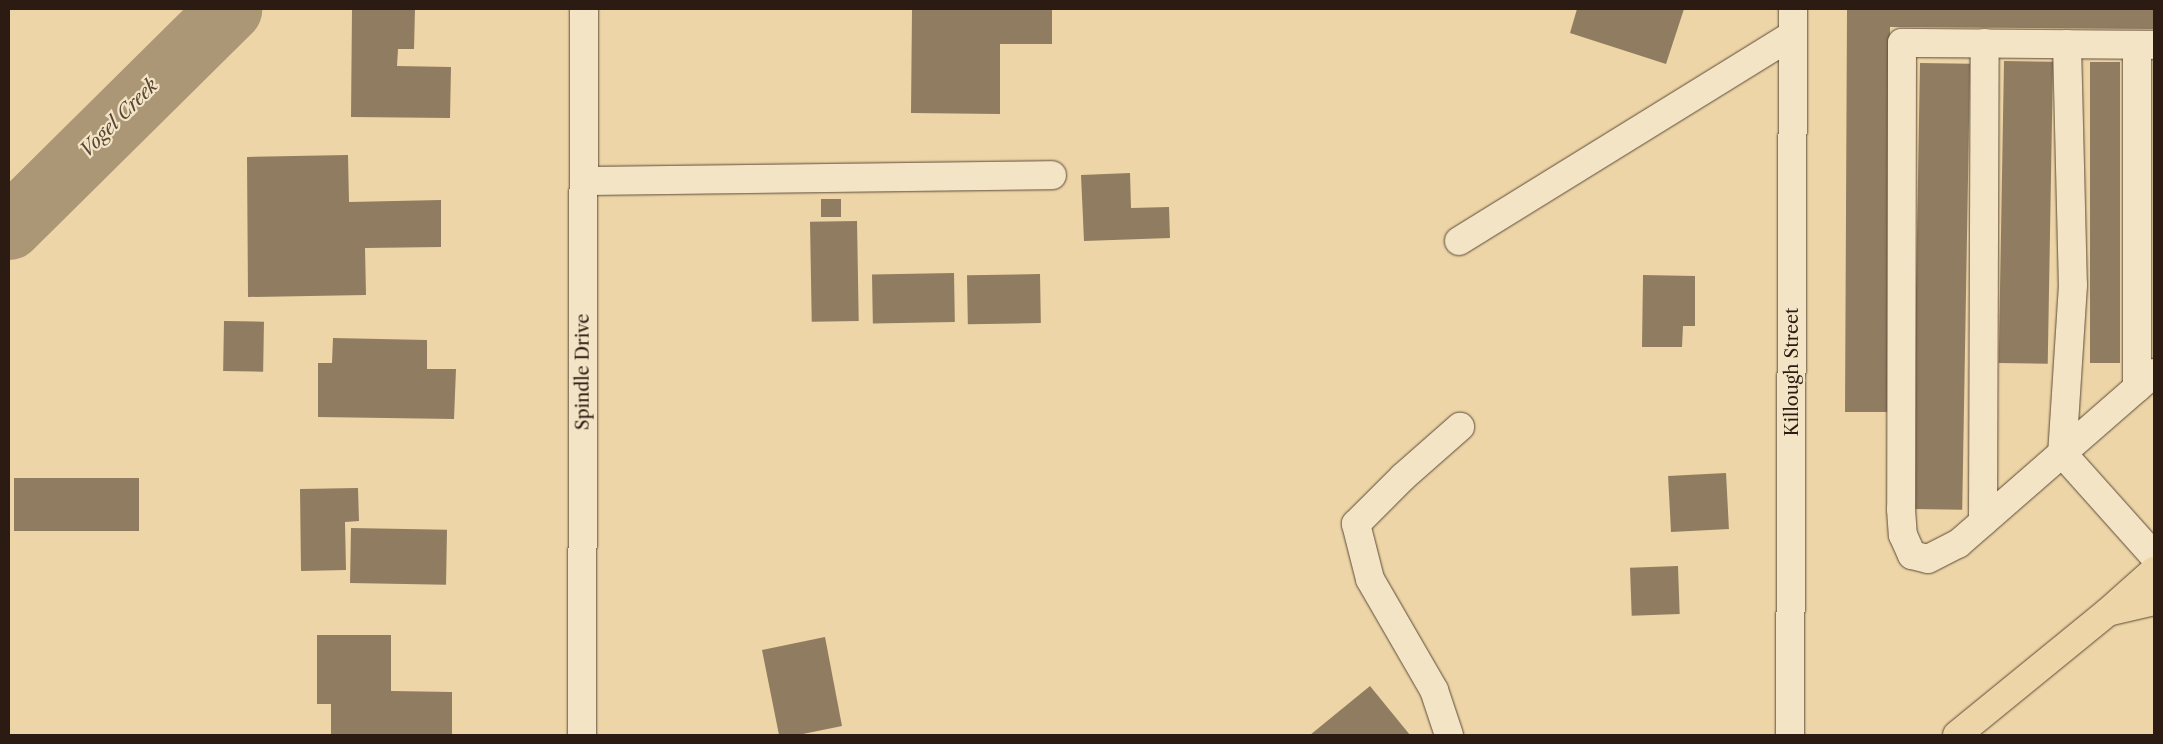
<!DOCTYPE html>
<html>
<head>
<meta charset="utf-8">
<style>
  body { margin:0 }
  #map { position:relative; width:2163px; height:744px; overflow:hidden; background:#edd5a7; font-family:"Libre Caslon Text",serif }
  div>[style] { position:absolute }
  [style*='--x'] { left:calc(var(--x)*1px); top:calc(var(--y)*1px); width:calc(var(--w)*1px); rotate:calc(var(--a)*1deg) }
  .river>* { height:65px; margin:-32.5px; padding:0 32.5px; transform-origin:32.5px; border-radius:32.5px; background:#ab9675 }
  .building>* { inset:0; background:#907c60; transform-origin:0 0 }
  .roads { filter:drop-shadow(0 0 1px #5c4a38) drop-shadow(0 0 1px #5c4a38) }
  .minor>* { height:28px; margin:-14px; padding:0 14px; transform-origin:14px; border-radius:14px; background:#f3e4c6 }
  .major>* { height:28px; margin:-14px; padding:0 14px; transform-origin:14px; border-radius:14px; background:#edd5a7 }
  span { translate:-50% -50%; white-space:nowrap; text-align:center; line-height:1.15; -webkit-text-stroke:4.5px #f3e4c6; paint-order:stroke }
  .street-label { font-size:18px; color:#2c1b13 }
  .water-label { font-size:19px; color:#584635; font-style:italic }
  .frame { position:absolute; inset:0; border:10px solid #2c1b13; pointer-events:none }
</style>
</head>
<body>
<div id="map">
  <div class="river">
    <i style="--x:9;--y:227;--w:310;--a:-44.7"></i>
  </div>
  <div class="building">
    <i style="clip-path:polygon(352px 9px,415px 9px,414px 49px,398px 49px,397px 66px,451px 67px,450px 118px,351px 117px)"></i>
    <i style="clip-path:polygon(912px 9px,1052px 9px,1052px 44px,1000px 44px,1000px 114px,911px 113px)"></i>
    <i style="clip-path:polygon(1577px 9px,1684px 9px,1666px 64px,1570px 33px)"></i>
    <i style="clip-path:polygon(1847px 9px,2154px 9px,2154px 29px,1890px 27px,1889px 412px,1845px 412px)"></i>
    <i style="left:2004px;top:61px;width:49px;height:302px;rotate:1deg"></i>
    <i style="left:2090px;top:62px;width:30px;height:301px"></i>
    <i style="left:1920px;top:63px;width:50px;height:446px;rotate:1deg"></i>
    <i style="clip-path:polygon(348px 155px,349px 202px,441px 200px,441px 247px,365px 248px,366px 295px,248px 297px,247px 157px)"></i>
    <i style="clip-path:polygon(1130px 173px,1131px 208px,1169px 207px,1170px 238px,1084px 241px,1081px 175px)"></i>
    <i style="left:821px;top:199px;width:20px;height:18px"></i>
    <i style="left:857px;top:221px;width:100px;height:47px;rotate:89deg"></i>
    <i style="left:954px;top:273px;width:49px;height:82px;rotate:89deg"></i>
    <i style="left:1040px;top:274px;width:49px;height:73px;rotate:89deg"></i>
    <i style="clip-path:polygon(1643px 275px,1695px 276px,1695px 326px,1683px 326px,1682px 347px,1642px 347px)"></i>
    <i style="left:224px;top:321px;width:40px;height:50px;rotate:1deg"></i>
    <i style="clip-path:polygon(333px 338px,427px 340px,427px 369px,456px 369px,454px 419px,318px 417px,318px 363px,332px 363px)"></i>
    <i style="left:1726px;top:473px;width:56px;height:58px;rotate:87deg"></i>
    <i style="left:14px;top:478px;width:125px;height:53px"></i>
    <i style="clip-path:polygon(358px 488px,359px 521px,345px 522px,346px 570px,301px 571px,300px 489px)"></i>
    <i style="left:351px;top:528px;width:96px;height:55px;rotate:1deg"></i>
    <i style="left:1678px;top:566px;width:48px;height:48px;rotate:88deg"></i>
    <i style="clip-path:polygon(317px 635px,391px 635px,391px 691px,452px 692px,452px 735px,331px 735px,331px 704px,317px 704px)"></i>
    <i style="clip-path:polygon(825px 637px,842px 726px,798px 735px,779px 735px,762px 650px)"></i>
    <i style="clip-path:polygon(1370px 686px,1410px 735px,1310px 735px)"></i>
  </div>
  <div class="roads">
    <div class="minor">
      <i style="--x:2067;--y:44;--w:241;--a:88.6"></i>
      <i style="--x:2073;--y:285;--w:168;--a:93.7"></i>
      <i style="--x:2062;--y:453;--w:138;--a:48.2"></i>
      <i style="--x:2154;--y:45;--w:252;--a:-179.5"></i>
      <i style="--x:1902;--y:43;--w:466;--a:90.1"></i>
      <i style="--x:1901;--y:509;--w:26;--a:86"></i>
      <i style="--x:1903;--y:535;--w:22;--a:66"></i>
      <i style="--x:1912;--y:555;--w:16;--a:14"></i>
      <i style="--x:1928;--y:559;--w:34;--a:-27"></i>
      <i style="--x:1958;--y:544;--w:260;--a:-41.1"></i>
      <i style="--x:584;--y:181;--w:468;--a:-0.7"></i>
      <i style="--x:1459;--y:241;--w:392;--a:-31.7"></i>
      <i style="--x:2137;--y:388;--w:343;--a:-90"></i>
      <i style="--x:1983;--y:522;--w:479;--a:-89.8"></i>
      <i style="--x:582;--y:735;--w:726;--a:-89.84"></i>
      <i style="--x:1449;--y:735;--w:47;--a:-108.4"></i>
      <i style="--x:1434;--y:690;--w:128;--a:-120"></i>
      <i style="--x:1370;--y:579;--w:57;--a:-104.3"></i>
      <i style="--x:1356;--y:524;--w:66;--a:-45"></i>
      <i style="--x:1403;--y:477;--w:76;--a:-41.3"></i>
      <i style="--x:1790;--y:735;--w:726;--a:-89.76"></i>
    </div>
    <div class="major">
      <i style="--x:2112;--y:611;--w:43;--a:-13.4"></i>
      <i style="--x:1957;--y:735;--w:195;--a:-39.2"></i>
      <i style="--x:2108;--y:612;--w:62;--a:-41.7"></i>
    </div>
  </div>
  <div class="street-label">
    <span style="left:583px;top:372px;rotate:-90deg">Spindle Drive</span>
    <span style="left:1792px;top:372px;rotate:-90deg">Killough Street</span>
  </div>
  <div class="water-label">
    <span style="left:119px;top:118px;rotate:-45deg">Vogel Creek</span>
  </div>
  <div class="frame"></div>
</div>
</body>
</html>
